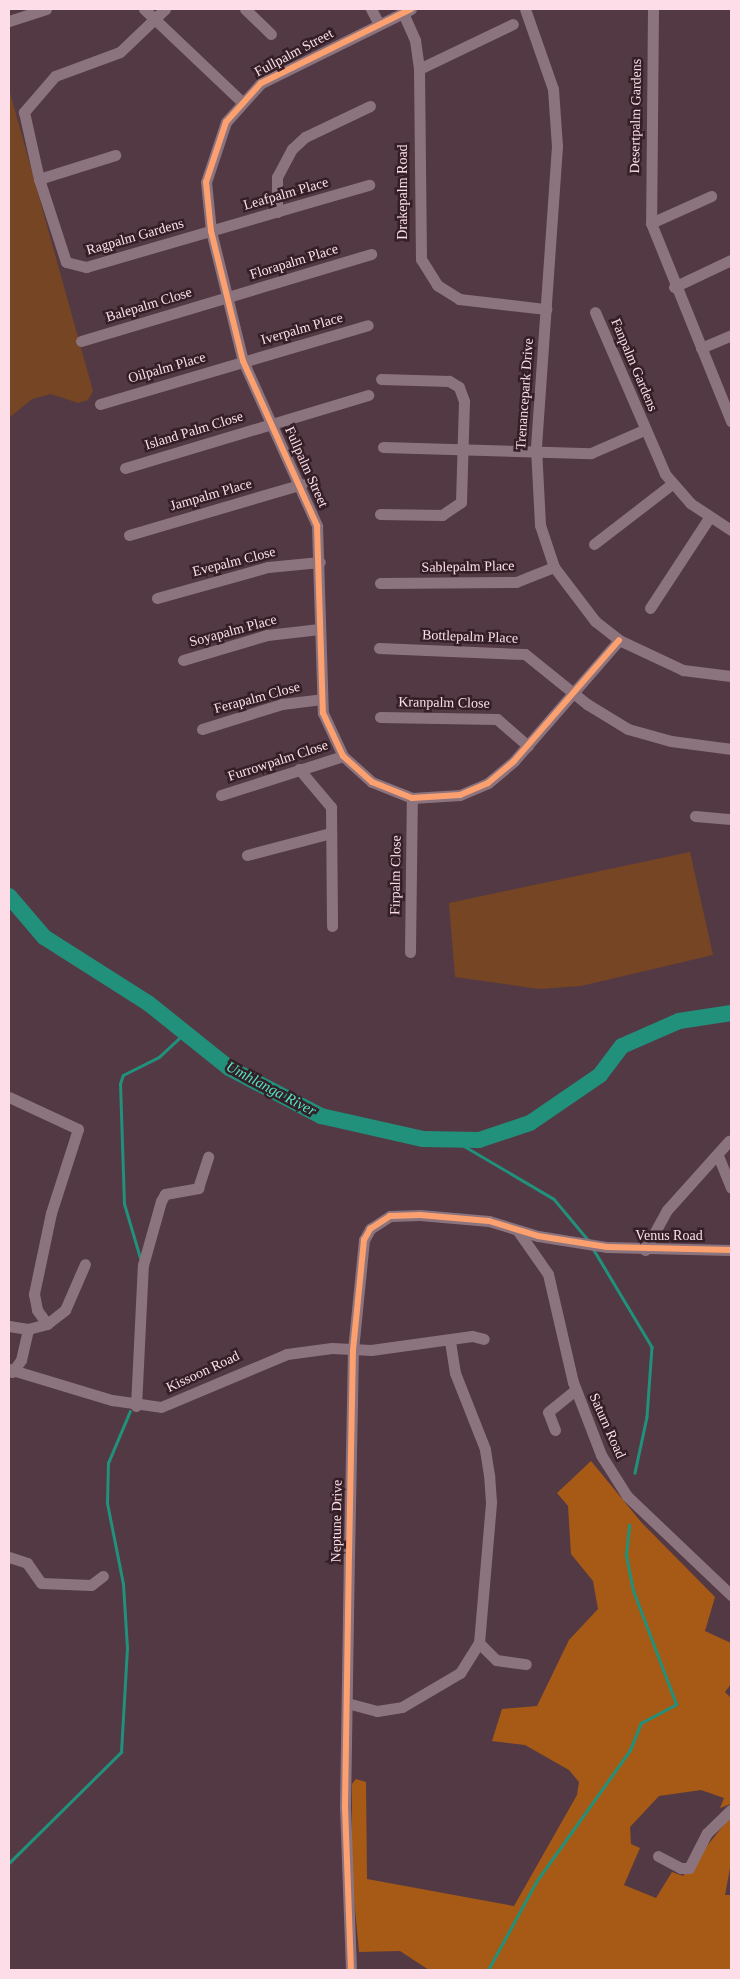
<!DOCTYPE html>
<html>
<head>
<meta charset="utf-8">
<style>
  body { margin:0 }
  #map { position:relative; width:740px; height:1979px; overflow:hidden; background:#533944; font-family:Georgia,serif }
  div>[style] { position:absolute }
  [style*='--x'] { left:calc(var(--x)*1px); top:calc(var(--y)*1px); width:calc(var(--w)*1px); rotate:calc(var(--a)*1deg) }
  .green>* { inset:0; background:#764523 }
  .forest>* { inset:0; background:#a75a15 }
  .stream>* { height:2.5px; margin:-1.25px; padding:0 1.25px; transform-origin:1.25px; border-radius:1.25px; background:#21917c }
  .river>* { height:16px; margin:-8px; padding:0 8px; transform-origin:8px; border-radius:8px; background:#21917c }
  .minor>* { height:11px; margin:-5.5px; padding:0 5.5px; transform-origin:5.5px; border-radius:5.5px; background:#8c747e }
  .cycleway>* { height:6px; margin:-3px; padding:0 3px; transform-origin:3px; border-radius:3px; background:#fca06f }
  span { translate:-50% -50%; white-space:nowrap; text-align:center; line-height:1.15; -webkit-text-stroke:5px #351f27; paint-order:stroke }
  .street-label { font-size:14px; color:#fddee8 }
  .water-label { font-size:15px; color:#53e6c6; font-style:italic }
  .frame { position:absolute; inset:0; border:10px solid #fddee8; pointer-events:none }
</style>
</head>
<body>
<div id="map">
  <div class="green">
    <i style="clip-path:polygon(9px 89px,93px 391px,88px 400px,78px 403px,51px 394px,32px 399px,9px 418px)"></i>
    <i style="clip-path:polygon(690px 852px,713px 955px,581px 986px,539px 989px,455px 977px,449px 903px)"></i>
  </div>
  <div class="forest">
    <i style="clip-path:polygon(591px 1461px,642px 1523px,715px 1597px,705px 1631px,731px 1643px,731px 1684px,725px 1692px,731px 1698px,731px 1804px,720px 1808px,724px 1798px,701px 1790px,659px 1796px,630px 1827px,631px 1844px,640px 1848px,624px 1885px,656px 1898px,672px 1872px,683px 1876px,731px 1816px,731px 1863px,725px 1895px,731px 1895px,731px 1970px,429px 1970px,400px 1951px,359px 1952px,352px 1877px,352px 1784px,356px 1779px,366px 1782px,367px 1879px,514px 1906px,577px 1795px,579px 1782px,569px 1770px,525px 1745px,492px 1741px,502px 1709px,537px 1706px,569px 1640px,598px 1609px,593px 1581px,571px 1554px,568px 1506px,557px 1493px)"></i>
  </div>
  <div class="stream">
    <i style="--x:454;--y:1140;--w:116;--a:30.5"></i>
    <i style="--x:554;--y:1199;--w:55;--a:50.2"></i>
    <i style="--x:594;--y:1250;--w:113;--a:59.1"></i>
    <i style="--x:652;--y:1347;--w:70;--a:94.1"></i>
    <i style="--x:647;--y:1417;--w:57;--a:102.1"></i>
    <i style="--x:140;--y:1258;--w:56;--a:-106.5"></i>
    <i style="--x:124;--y:1204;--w:120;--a:-91.9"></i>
    <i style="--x:120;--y:1084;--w:9;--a:-72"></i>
    <i style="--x:123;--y:1075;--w:40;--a:-26.6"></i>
    <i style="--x:159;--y:1057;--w:34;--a:-43"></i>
    <i style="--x:9;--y:1863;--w:158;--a:-44.7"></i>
    <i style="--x:121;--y:1752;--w:104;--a:-86.7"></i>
    <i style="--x:127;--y:1648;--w:64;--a:-93.6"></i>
    <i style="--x:123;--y:1584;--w:83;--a:-101.2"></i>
    <i style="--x:107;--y:1503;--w:40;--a:-88.6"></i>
    <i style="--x:108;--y:1463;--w:56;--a:-67.1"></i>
    <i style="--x:488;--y:1970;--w:100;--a:-61.4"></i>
    <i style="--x:536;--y:1882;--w:162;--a:-54.5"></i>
    <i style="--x:630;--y:1750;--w:29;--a:-68"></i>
    <i style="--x:641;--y:1723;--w:40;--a:-28"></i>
    <i style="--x:676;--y:1704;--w:121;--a:-110.8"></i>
    <i style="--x:633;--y:1591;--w:37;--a:-101"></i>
    <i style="--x:626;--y:1555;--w:30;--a:-84"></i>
  </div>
  <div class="river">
    <i style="--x:9;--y:896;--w:54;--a:49.5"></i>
    <i style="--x:44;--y:937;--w:123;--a:32.4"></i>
    <i style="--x:148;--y:1003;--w:104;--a:38.7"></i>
    <i style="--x:229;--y:1068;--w:104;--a:27.6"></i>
    <i style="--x:321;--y:1116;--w:105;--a:12.7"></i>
    <i style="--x:423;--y:1139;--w:56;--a:1"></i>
    <i style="--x:479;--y:1140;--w:54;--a:-18.4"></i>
    <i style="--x:530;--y:1123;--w:85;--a:-34.4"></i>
    <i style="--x:600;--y:1075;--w:36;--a:-53"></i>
    <i style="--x:622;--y:1046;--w:62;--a:-23.7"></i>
    <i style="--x:679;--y:1021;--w:53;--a:-8.7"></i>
  </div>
  <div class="minor">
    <i style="--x:144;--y:9;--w:134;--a:43.5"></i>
    <i style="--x:165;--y:9;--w:62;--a:136.3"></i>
    <i style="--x:120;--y:52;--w:69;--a:159.7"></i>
    <i style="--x:55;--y:76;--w:48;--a:130.7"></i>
    <i style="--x:24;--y:112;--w:69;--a:77.4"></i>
    <i style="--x:39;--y:179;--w:87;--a:72"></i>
    <i style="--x:66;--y:262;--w:21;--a:14"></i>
    <i style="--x:86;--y:267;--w:295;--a:-16.2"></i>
    <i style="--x:245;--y:9;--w:36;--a:44"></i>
    <i style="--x:371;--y:9;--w:17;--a:62"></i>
    <i style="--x:411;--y:9;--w:167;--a:153.7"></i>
    <i style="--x:261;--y:83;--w:52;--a:131.9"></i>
    <i style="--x:226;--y:122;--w:63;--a:108.4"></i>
    <i style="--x:206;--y:182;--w:49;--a:84.2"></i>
    <i style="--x:211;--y:231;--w:134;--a:76.2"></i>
    <i style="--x:243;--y:361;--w:181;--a:65.8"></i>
    <i style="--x:317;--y:526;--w:187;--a:88.2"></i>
    <i style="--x:323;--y:713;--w:47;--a:65.1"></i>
    <i style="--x:343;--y:756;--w:39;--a:42"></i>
    <i style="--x:372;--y:782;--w:43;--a:21.8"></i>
    <i style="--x:412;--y:798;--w:48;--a:-3.6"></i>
    <i style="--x:460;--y:795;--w:30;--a:-23"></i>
    <i style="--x:488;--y:783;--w:34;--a:-40"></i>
    <i style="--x:514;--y:761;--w:160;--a:-49"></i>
    <i style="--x:525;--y:9;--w:85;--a:70.7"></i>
    <i style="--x:553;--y:89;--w:57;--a:86"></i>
    <i style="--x:557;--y:146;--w:303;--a:94"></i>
    <i style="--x:536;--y:448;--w:77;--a:87"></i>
    <i style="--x:540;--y:525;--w:44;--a:71.6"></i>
    <i style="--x:554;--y:567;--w:68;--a:52.8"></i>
    <i style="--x:595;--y:621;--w:31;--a:38"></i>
    <i style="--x:619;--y:640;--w:71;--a:25.1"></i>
    <i style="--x:683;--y:670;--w:48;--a:7.1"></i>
    <i style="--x:653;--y:9;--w:214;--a:90.5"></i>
    <i style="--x:651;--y:223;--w:214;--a:68"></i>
    <i style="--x:403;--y:13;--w:30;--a:66"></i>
    <i style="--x:415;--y:40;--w:29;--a:82"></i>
    <i style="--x:419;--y:69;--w:190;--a:89.4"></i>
    <i style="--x:421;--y:259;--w:31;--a:58"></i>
    <i style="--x:437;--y:285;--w:26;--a:32"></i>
    <i style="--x:459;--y:299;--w:88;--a:6.6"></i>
    <i style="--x:9;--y:21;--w:39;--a:-18"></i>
    <i style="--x:419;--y:69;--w:104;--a:-25.6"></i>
    <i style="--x:39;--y:179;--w:80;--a:-17.5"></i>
    <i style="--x:277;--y:212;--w:35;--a:-90"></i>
    <i style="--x:277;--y:177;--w:32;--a:-62"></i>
    <i style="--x:292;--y:149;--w:18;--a:-43"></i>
    <i style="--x:305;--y:137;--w:72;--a:-25.5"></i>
    <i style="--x:651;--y:223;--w:66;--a:-24.2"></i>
    <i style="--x:674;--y:287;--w:63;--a:-25.3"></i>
    <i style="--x:595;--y:312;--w:176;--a:66.6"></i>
    <i style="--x:665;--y:474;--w:38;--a:49"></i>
    <i style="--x:690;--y:503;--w:49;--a:33.4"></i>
    <i style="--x:81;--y:341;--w:303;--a:-16.7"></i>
    <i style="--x:701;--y:348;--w:33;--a:-23"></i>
    <i style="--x:100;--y:404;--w:279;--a:-16.4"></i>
    <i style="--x:383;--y:447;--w:208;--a:1.7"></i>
    <i style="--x:591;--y:453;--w:58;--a:-23.5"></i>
    <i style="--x:125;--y:468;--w:254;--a:-16.7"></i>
    <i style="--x:380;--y:514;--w:62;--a:0.9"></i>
    <i style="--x:442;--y:515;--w:23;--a:-34"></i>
    <i style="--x:461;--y:502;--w:101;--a:-88.3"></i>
    <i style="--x:464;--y:401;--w:15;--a:-110"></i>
    <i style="--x:459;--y:387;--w:12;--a:-149"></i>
    <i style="--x:449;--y:381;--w:68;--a:-178.3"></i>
    <i style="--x:129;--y:535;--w:180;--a:-16.4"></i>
    <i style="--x:594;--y:544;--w:98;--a:-37.6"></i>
    <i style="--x:380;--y:583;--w:136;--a:-0.4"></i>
    <i style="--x:516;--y:582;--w:41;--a:-21.5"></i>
    <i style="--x:157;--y:598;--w:115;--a:-15.6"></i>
    <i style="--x:268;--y:567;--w:52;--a:-5.5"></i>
    <i style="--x:650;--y:608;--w:108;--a:-56.8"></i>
    <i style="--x:379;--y:648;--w:146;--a:2.4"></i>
    <i style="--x:525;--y:654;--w:80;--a:38.9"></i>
    <i style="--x:587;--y:704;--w:48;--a:31.4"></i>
    <i style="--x:628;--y:729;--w:45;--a:15.6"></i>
    <i style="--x:671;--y:741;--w:61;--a:7.6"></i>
    <i style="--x:183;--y:660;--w:88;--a:-16.6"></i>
    <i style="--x:267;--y:635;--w:53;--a:-6.5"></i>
    <i style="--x:380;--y:717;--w:117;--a:1"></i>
    <i style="--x:497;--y:719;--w:41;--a:41.1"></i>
    <i style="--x:202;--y:729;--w:84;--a:-17.4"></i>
    <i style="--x:282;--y:704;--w:38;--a:-7"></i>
    <i style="--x:299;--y:769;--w:50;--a:49.9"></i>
    <i style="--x:331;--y:807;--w:119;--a:89.5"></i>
    <i style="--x:221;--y:795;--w:128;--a:-17.7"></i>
    <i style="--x:695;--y:816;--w:36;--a:5"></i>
    <i style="--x:247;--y:855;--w:87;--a:-14.7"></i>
    <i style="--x:410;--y:952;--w:154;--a:-89.3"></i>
    <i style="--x:9;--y:1097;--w:76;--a:24.9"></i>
    <i style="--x:78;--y:1129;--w:88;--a:107.8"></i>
    <i style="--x:51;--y:1213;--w:83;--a:101.9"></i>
    <i style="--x:34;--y:1294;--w:16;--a:79"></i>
    <i style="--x:37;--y:1310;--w:17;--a:54"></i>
    <i style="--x:719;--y:1158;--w:32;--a:68"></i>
    <i style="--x:518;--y:1231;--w:52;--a:55.1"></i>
    <i style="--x:548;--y:1274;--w:111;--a:77"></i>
    <i style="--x:573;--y:1382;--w:78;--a:69"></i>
    <i style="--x:601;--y:1455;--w:49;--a:57.6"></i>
    <i style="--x:627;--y:1496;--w:144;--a:43.6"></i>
    <i style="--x:645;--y:1250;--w:46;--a:-61.2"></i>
    <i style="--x:667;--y:1210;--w:93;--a:-48.1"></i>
    <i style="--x:9;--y:1326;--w:19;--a:9"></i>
    <i style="--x:28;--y:1329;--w:20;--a:-15"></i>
    <i style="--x:47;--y:1324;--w:23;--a:-38"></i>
    <i style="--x:65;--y:1310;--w:50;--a:-66.5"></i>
    <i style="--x:9;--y:1369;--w:108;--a:16.8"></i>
    <i style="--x:112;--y:1400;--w:49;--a:8.1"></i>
    <i style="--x:161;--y:1407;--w:137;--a:-22.8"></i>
    <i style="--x:287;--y:1354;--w:45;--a:-7.6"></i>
    <i style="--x:332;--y:1348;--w:39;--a:3"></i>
    <i style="--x:371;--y:1350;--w:102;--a:-7.9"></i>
    <i style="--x:472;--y:1336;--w:12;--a:14"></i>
    <i style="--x:12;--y:1372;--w:15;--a:-53"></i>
    <i style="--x:21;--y:1360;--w:32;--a:-77"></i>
    <i style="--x:136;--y:1406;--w:141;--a:-87.2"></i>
    <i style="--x:143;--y:1265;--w:66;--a:-74.3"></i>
    <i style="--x:161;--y:1201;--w:8;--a:-60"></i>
    <i style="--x:165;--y:1194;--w:34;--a:-10"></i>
    <i style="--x:198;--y:1188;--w:33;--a:-72"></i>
    <i style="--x:555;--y:1430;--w:19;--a:-111"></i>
    <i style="--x:548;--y:1412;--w:35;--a:-39"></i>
    <i style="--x:9;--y:1557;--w:19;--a:18"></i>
    <i style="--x:27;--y:1563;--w:24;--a:55"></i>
    <i style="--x:41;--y:1583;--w:50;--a:2.3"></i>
    <i style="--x:91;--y:1585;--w:15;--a:-37"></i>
    <i style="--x:479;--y:1643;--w:24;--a:45"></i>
    <i style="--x:496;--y:1660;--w:30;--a:8"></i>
    <i style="--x:347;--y:1703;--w:31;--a:15"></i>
    <i style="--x:377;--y:1711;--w:25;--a:-9"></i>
    <i style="--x:402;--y:1707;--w:67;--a:-30.4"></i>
    <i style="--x:460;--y:1673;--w:36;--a:-58"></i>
    <i style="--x:479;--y:1643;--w:142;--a:-85.1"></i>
    <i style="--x:491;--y:1502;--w:27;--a:-94"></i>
    <i style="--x:489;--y:1475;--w:26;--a:-99"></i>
    <i style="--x:485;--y:1449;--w:82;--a:-111.5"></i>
    <i style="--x:455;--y:1373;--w:33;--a:-99"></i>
    <i style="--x:658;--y:1856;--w:26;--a:28"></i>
    <i style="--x:681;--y:1868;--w:8;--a:0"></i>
    <i style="--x:689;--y:1868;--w:39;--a:-63"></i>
    <i style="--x:707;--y:1833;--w:33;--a:-44"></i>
    <i style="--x:351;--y:1970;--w:163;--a:-92.1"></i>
    <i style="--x:345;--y:1807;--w:250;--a:-89.1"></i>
    <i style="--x:349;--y:1557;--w:207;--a:-88.9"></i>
    <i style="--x:353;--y:1350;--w:111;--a:-84.3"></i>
    <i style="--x:364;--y:1240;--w:13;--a:-61"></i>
    <i style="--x:370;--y:1229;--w:24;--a:-33"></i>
    <i style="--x:390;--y:1216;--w:30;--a:-2"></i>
    <i style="--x:420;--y:1215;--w:69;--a:5"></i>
    <i style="--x:489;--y:1221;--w:51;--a:17"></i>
    <i style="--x:538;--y:1236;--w:70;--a:9.1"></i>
    <i style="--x:607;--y:1247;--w:124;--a:1.4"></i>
  </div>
  <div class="cycleway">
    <i style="--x:411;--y:9;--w:167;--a:153.7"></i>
    <i style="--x:261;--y:83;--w:52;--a:131.9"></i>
    <i style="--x:226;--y:122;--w:63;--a:108.4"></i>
    <i style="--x:206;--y:182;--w:49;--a:84.2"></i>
    <i style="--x:211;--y:231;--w:134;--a:76.2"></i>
    <i style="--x:243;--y:361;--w:181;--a:65.8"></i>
    <i style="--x:317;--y:526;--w:187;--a:88.2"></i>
    <i style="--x:323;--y:713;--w:47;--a:65.1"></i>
    <i style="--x:343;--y:756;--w:39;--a:42"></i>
    <i style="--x:372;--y:782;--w:43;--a:21.8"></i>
    <i style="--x:412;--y:798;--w:48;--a:-3.6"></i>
    <i style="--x:460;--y:795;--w:30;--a:-23"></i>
    <i style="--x:488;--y:783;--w:34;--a:-40"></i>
    <i style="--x:514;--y:761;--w:160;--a:-49"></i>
    <i style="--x:351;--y:1970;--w:163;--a:-92.1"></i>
    <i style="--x:345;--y:1807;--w:250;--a:-89.1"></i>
    <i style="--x:349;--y:1557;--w:207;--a:-88.9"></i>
    <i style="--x:353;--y:1350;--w:111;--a:-84.3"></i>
    <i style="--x:364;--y:1240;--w:13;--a:-61"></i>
    <i style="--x:370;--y:1229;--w:24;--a:-33"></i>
    <i style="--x:390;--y:1216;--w:30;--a:-2"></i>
    <i style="--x:420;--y:1215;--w:69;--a:5"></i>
    <i style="--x:489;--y:1221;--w:51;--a:17"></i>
    <i style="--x:538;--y:1236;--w:70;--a:9.1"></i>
    <i style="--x:607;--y:1247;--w:124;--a:1.4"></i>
  </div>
  <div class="street-label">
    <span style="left:294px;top:53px;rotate:-28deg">Fullpalm Street</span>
    <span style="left:636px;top:116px;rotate:-89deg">Desertpalm Gardens</span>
    <span style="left:403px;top:192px;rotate:-90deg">Drakepalm Road</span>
    <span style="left:286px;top:194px;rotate:-16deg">Leafpalm Place</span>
    <span style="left:135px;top:237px;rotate:-16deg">Ragpalm Gardens</span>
    <span style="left:294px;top:262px;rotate:-17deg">Florapalm Place</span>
    <span style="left:149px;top:305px;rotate:-17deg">Balepalm Close</span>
    <span style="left:302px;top:329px;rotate:-16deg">Iverpalm Place</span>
    <span style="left:634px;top:365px;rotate:67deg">Fanpalm Gardens</span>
    <span style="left:167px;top:368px;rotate:-16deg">Oilpalm Place</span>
    <span style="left:525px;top:394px;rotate:-86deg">Trenancepark Drive</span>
    <span style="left:194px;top:431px;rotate:-17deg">Island Palm Close</span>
    <span style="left:306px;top:467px;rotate:66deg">Fullpalm Street</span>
    <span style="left:211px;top:495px;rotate:-16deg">Jampalm Place</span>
    <span style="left:234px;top:562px;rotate:-14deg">Evepalm Close</span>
    <span style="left:468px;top:567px;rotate:-1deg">Sablepalm Place</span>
    <span style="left:233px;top:631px;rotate:-15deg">Soyapalm Place</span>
    <span style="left:470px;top:637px;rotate:2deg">Bottlepalm Place</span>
    <span style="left:257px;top:698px;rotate:-15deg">Ferapalm Close</span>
    <span style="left:444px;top:703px;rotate:1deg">Kranpalm Close</span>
    <span style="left:278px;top:761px;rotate:-18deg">Furrowpalm Close</span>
    <span style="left:396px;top:875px;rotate:-89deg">Firpalm Close</span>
    <span style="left:669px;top:1236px">Venus Road</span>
    <span style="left:203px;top:1372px;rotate:-25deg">Kissoon Road</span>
    <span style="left:607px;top:1426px;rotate:66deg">Saturn Road</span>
    <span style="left:337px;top:1521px;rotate:-89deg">Neptune Drive</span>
  </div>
  <div class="water-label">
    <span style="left:271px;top:1089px;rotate:28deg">Umhlanga River</span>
  </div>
  <div class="frame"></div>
</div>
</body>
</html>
